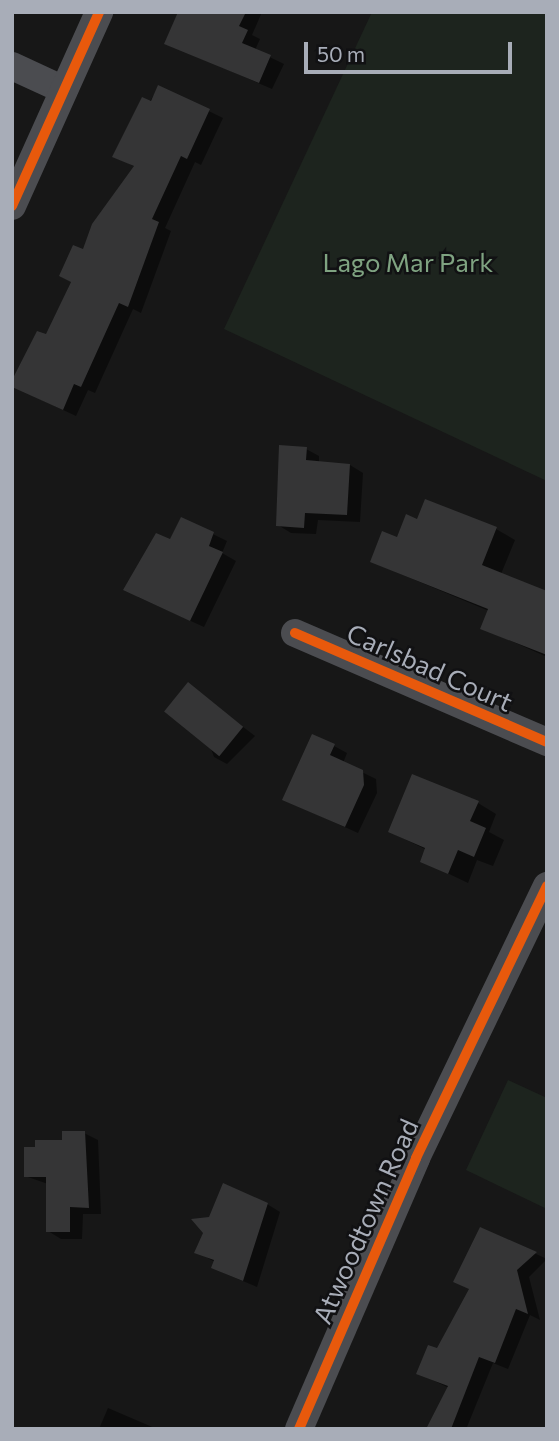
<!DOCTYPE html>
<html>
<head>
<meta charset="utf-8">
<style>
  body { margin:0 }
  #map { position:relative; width:559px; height:1441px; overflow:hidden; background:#171717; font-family:Commissioner,sans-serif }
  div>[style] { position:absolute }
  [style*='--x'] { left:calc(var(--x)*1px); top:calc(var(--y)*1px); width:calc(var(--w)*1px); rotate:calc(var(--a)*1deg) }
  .green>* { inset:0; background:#1d241e }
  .shadow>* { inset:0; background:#0007 }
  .building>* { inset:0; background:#353536; transform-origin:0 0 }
  .minor>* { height:28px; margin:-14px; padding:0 14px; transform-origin:14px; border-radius:14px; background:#4b4c50 }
  .cycleway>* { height:10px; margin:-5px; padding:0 5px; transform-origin:5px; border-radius:5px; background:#e8590c }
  span { translate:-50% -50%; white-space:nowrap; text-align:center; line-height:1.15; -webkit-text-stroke:5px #111113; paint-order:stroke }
  .park-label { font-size:26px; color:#7fa381 }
  .street-label { font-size:26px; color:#a8adb8 }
  .frame { position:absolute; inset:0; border:14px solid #a8adb8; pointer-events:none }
  .scale { position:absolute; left:304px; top:42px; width:208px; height:32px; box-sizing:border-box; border:4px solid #a8adb8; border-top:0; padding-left:9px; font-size:21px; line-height:24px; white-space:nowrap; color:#a8adb8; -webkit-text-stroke:5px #111113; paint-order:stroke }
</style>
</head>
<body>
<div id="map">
  <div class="green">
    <i style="clip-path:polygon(372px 12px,547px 12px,547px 481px,224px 329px)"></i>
    <i style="clip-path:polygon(508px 1080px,547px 1098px,547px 1209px,466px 1170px)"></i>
  </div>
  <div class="shadow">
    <i style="clip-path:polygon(189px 12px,262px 12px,252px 35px,260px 39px,255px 50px,284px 64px,272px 89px,166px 43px)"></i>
    <i style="clip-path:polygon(159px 87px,223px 118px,201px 165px,195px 162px,165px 228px,171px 231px,141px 313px,133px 309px,95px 393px,88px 390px,76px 416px,12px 386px,47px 337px,84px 252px,135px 167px,115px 156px)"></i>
    <i style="clip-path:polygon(306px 449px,319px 456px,319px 463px,350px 465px,363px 473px,360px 522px,318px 520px,316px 534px,291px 533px,278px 525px)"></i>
    <i style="clip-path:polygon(182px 519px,227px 541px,222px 553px,236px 561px,204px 627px,138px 597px)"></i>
    <i style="clip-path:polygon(418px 521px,496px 529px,515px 540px,501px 574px,547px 593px,547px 657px,482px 628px,489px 611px,372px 562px)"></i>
    <i style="clip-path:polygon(188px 685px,255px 736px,227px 764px,214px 757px)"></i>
    <i style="clip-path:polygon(334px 746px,347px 753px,343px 763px,376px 779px,377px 793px,358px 833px,298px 806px)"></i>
    <i style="clip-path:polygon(478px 803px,496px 814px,489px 832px,504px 840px,493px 866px,477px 860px,468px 883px,422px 861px,427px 850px,390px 832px)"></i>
    <i style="clip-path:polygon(84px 1133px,98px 1140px,101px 1214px,83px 1214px,82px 1239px,61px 1239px,48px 1231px,48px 1184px,25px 1176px,37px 1148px)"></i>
    <i style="clip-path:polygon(267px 1204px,280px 1212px,257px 1287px,226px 1274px,213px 1267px,215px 1262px,197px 1252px,210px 1219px)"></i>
    <i style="clip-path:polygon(481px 1229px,547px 1259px,529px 1277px,540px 1320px,530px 1315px,508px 1369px,493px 1363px,467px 1427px,471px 1429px,429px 1429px,449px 1388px,418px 1373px,438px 1351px,471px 1290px)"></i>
    <i style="clip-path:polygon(108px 1408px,157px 1429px,99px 1429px)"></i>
  </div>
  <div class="building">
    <i style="clip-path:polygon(178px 12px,246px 12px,239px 26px,248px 30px,242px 43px,271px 55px,259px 83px,164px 44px)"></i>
    <i style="clip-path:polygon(158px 85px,210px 109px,187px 159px,181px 156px,152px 219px,159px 222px,128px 307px,119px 303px,81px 387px,74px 384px,63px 410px,12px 387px,12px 380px,37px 331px,46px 334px,71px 282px,59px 276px,73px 245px,83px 249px,92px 224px,134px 166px,112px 157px,142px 97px,151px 101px)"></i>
    <i style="clip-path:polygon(279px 445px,307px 447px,306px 460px,350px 464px,347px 515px,305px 513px,304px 528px,276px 526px)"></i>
    <i style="clip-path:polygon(425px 499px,497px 527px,482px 565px,547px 591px,547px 655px,480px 629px,488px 609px,370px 562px,382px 531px,397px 537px,406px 514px,417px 519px)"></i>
    <i style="clip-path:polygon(181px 517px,214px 532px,209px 546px,223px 552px,190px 621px,123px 590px,156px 533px,170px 539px)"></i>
    <i style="left:188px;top:682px;width:71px;height:38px;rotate:39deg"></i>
    <i style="clip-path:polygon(312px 734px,335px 744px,330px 755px,363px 770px,364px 785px,345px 827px,282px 800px)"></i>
    <i style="clip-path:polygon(412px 774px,479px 801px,470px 821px,486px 828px,474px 857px,458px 850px,448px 874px,420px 862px,425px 848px,388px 832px)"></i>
    <i style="clip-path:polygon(62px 1131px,85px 1131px,89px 1208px,70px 1207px,70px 1232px,46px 1232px,46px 1177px,24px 1177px,24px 1147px,35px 1147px,35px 1140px,62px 1140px)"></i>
    <i style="clip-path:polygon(223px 1183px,268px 1203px,243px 1281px,211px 1268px,214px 1260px,194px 1253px,203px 1233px,191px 1219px,209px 1217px)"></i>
    <i style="clip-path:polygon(480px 1227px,537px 1252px,517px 1270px,528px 1314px,516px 1309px,495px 1363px,479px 1357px,451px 1429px,426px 1429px,448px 1386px,416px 1374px,428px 1345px,437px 1348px,469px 1289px,453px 1282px)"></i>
  </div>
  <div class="minor">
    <i style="--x:12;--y:66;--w:57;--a:24.8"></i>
    <i style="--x:12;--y:206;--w:213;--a:-65.8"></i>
    <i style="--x:295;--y:633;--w:275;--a:23.4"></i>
    <i style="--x:299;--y:1429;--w:295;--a:-66.6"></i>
    <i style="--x:416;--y:1158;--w:302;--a:-64.3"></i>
  </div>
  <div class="cycleway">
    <i style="--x:12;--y:206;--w:213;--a:-65.8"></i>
    <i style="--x:295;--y:633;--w:275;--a:23.4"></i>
    <i style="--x:299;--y:1429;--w:295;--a:-66.6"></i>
    <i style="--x:416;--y:1158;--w:302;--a:-64.3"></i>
  </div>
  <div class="park-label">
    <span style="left:408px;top:262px">Lago Mar Park</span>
  </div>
  <div class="street-label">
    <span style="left:430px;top:667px;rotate:24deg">Carlsbad Court</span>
    <span style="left:365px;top:1221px;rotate:-66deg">Atwoodtown Road</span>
  </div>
  <div class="frame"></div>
  <div class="scale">50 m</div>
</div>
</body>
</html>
